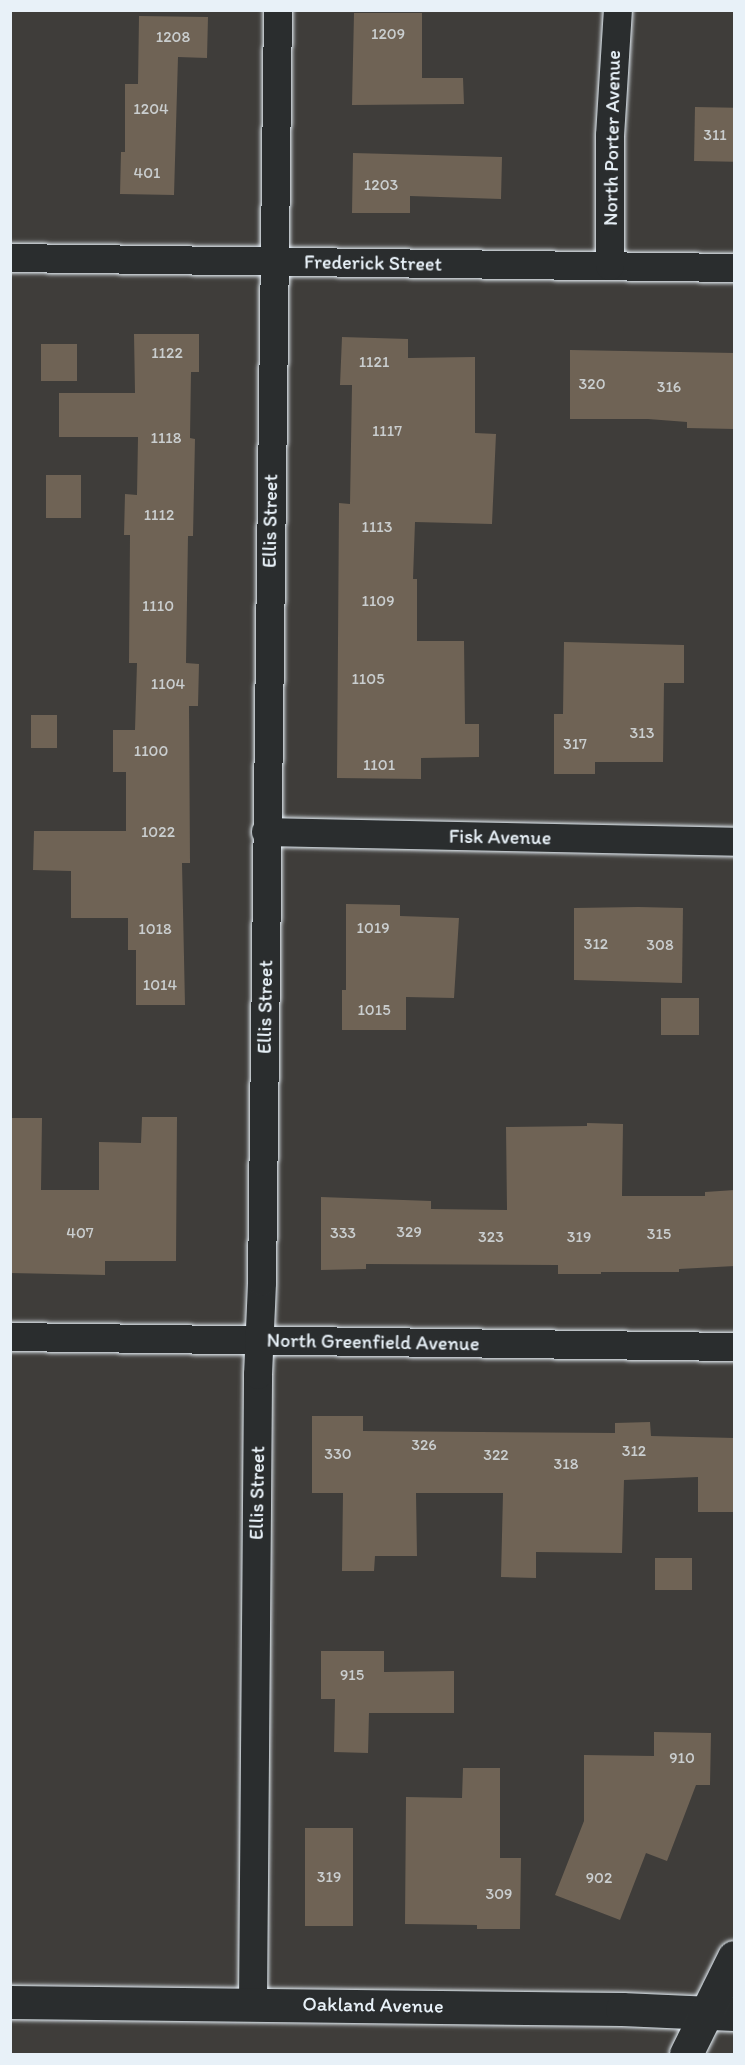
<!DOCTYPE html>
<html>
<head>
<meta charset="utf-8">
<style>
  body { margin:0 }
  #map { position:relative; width:745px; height:2065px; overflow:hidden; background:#3f3d3a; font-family:Itim,sans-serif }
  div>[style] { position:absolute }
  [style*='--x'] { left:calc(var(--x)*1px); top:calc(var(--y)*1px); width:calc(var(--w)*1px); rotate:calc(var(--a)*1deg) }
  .building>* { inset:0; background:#6f6355; transform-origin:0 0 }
  .roads { filter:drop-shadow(0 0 2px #e8f1f8) drop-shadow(0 0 2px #e8f1f8) }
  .street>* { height:28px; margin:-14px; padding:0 14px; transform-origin:14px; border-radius:14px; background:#2a2d2e }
  .secondary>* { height:33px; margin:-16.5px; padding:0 16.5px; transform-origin:16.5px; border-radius:16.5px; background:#2a2d2e }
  span { translate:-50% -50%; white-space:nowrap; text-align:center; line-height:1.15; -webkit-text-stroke:4.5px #2a2d2e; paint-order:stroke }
  .number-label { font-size:16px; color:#cacecf }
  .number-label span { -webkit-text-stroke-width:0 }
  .street-label { font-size:20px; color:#e8f1f8 }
  .frame { position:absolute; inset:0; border:12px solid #e8f1f8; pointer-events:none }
</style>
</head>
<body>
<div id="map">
  <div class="building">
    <i style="clip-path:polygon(354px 13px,422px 13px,422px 78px,463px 78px,464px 104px,352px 105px)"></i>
    <i style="clip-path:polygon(139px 16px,208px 17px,207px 58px,178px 57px,174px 195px,120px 194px,121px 152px,125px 152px,125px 84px,138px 84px)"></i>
    <i style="left:695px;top:107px;width:40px;height:54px;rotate:1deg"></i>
    <i style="clip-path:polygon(353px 153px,502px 157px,501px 199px,410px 196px,410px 213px,352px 213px)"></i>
    <i style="clip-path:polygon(134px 334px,199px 334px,199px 372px,191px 372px,190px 438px,195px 439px,193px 536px,188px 536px,186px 663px,199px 664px,198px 706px,189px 706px,190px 863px,182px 863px,185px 1005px,136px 1005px,136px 950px,128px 950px,128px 918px,71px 918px,71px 871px,33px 870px,34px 831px,126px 831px,126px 772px,113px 772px,113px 730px,135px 730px,137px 663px,129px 663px,130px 535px,124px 535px,125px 494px,137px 495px,138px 437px,59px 437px,59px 393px,135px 393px)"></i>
    <i style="clip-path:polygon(342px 337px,408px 339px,408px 358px,475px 357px,475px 433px,496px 434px,492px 524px,415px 522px,413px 579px,417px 579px,417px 641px,464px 641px,465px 724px,479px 724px,479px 757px,421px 758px,421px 779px,337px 778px,339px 503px,350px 504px,352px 385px,340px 385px)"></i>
    <i style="left:41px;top:344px;width:36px;height:37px"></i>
    <i style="clip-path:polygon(570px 350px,735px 353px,735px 429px,687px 428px,687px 422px,648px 419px,570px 419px)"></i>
    <i style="left:46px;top:475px;width:35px;height:43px"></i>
    <i style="clip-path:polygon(564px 642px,684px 645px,684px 683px,664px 683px,663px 762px,595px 762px,595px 774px,554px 774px,554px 714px,563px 714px)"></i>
    <i style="left:31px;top:715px;width:26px;height:33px"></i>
    <i style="clip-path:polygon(346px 904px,400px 905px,400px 916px,459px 918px,454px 998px,406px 997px,406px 1030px,342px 1030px,342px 990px,346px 990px)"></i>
    <i style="clip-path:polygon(638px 907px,683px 908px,682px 983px,574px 980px,574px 908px)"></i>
    <i style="left:661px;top:998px;width:38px;height:37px"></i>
    <i style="clip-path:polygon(142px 1117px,177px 1117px,176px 1261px,105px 1261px,105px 1275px,10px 1273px,11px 1118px,42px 1118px,41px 1190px,99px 1190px,99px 1142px,141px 1143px)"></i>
    <i style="clip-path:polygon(587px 1123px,623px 1124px,622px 1196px,705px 1196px,705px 1192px,735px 1190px,735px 1266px,679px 1269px,679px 1272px,601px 1272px,601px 1274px,558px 1274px,558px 1265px,366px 1264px,366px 1269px,321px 1270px,321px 1197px,431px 1201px,431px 1209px,507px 1210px,506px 1127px,587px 1126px)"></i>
    <i style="clip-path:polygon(312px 1416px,363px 1416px,363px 1431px,615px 1433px,615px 1423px,650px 1422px,651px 1436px,735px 1438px,733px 1512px,698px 1512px,698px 1477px,624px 1480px,622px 1553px,536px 1552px,536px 1578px,501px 1577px,503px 1493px,416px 1493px,417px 1556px,375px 1556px,374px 1571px,342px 1571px,343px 1493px,312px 1493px)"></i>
    <i style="left:655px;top:1558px;width:37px;height:32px"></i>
    <i style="clip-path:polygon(321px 1651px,384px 1651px,384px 1672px,454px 1671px,454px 1713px,369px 1713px,368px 1753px,334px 1752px,335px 1699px,321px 1699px)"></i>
    <i style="clip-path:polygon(654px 1732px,711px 1733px,710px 1785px,696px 1785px,667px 1861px,646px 1853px,620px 1920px,555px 1895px,584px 1821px,584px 1755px,654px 1756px)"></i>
    <i style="clip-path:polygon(463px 1768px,500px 1768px,500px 1858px,521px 1858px,520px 1929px,477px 1929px,477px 1925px,405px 1924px,406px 1797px,462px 1798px)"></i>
    <i style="left:305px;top:1828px;width:48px;height:98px"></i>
  </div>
  <div class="roads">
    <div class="street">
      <i style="--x:10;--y:258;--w:724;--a:0.79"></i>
      <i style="--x:610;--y:266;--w:130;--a:-90"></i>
      <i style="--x:610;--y:136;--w:126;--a:-86.4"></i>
      <i style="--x:266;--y:832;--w:468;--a:1.2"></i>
      <i style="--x:10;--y:1337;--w:724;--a:0.79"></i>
      <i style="--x:253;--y:2004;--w:629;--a:-89.54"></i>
      <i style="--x:258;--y:1375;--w:93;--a:-87.5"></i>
      <i style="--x:262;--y:1282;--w:1272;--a:-89.28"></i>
    </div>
    <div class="secondary">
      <i style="--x:10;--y:2002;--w:612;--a:0.66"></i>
      <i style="--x:622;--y:2009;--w:112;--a:2.6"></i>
      <i style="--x:686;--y:2054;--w:108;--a:-63.7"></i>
    </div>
  </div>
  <div class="number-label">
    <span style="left:388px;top:34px">1209</span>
    <span style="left:173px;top:37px">1208</span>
    <span style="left:151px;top:109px">1204</span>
    <span style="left:715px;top:135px">311</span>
    <span style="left:147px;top:173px">401</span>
    <span style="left:381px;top:185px">1203</span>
    <span style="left:167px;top:353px">1122</span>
    <span style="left:374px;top:362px">1121</span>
    <span style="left:592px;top:384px">320</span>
    <span style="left:669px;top:387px">316</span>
    <span style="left:387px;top:431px">1117</span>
    <span style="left:166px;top:438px">1118</span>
    <span style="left:159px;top:515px">1112</span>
    <span style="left:377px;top:527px">1113</span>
    <span style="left:378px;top:601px">1109</span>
    <span style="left:158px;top:606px">1110</span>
    <span style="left:368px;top:679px">1105</span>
    <span style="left:168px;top:684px">1104</span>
    <span style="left:642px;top:733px">313</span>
    <span style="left:575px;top:744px">317</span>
    <span style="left:151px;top:751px">1100</span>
    <span style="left:379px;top:765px">1101</span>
    <span style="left:158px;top:832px">1022</span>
    <span style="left:373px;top:928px">1019</span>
    <span style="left:155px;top:929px">1018</span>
    <span style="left:596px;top:944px">312</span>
    <span style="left:660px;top:945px">308</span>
    <span style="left:160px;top:985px">1014</span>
    <span style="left:374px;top:1010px">1015</span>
    <span style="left:409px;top:1232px">329</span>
    <span style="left:80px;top:1233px">407</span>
    <span style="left:343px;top:1233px">333</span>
    <span style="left:659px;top:1234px">315</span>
    <span style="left:491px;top:1237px">323</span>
    <span style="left:579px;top:1237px">319</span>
    <span style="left:424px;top:1445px">326</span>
    <span style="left:634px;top:1451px">312</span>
    <span style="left:338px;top:1454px">330</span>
    <span style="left:496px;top:1455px">322</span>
    <span style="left:566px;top:1464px">318</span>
    <span style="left:352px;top:1675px">915</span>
    <span style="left:682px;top:1758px">910</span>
    <span style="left:329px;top:1877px">319</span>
    <span style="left:599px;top:1878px">902</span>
    <span style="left:499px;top:1894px">309</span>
  </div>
  <div class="street-label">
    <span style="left:612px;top:138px;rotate:-89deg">North Porter Avenue</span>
    <span style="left:373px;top:263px;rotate:1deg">Frederick Street</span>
    <span style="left:270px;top:521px;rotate:-89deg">Ellis Street</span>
    <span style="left:500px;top:837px;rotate:1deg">Fisk Avenue</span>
    <span style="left:265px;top:1007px;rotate:-89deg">Ellis Street</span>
    <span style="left:373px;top:1342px;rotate:1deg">North Greenfield Avenue</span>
    <span style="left:257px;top:1493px;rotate:-89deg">Ellis Street</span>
    <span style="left:373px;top:2005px;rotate:1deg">Oakland Avenue</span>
  </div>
  <div class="frame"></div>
</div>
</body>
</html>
